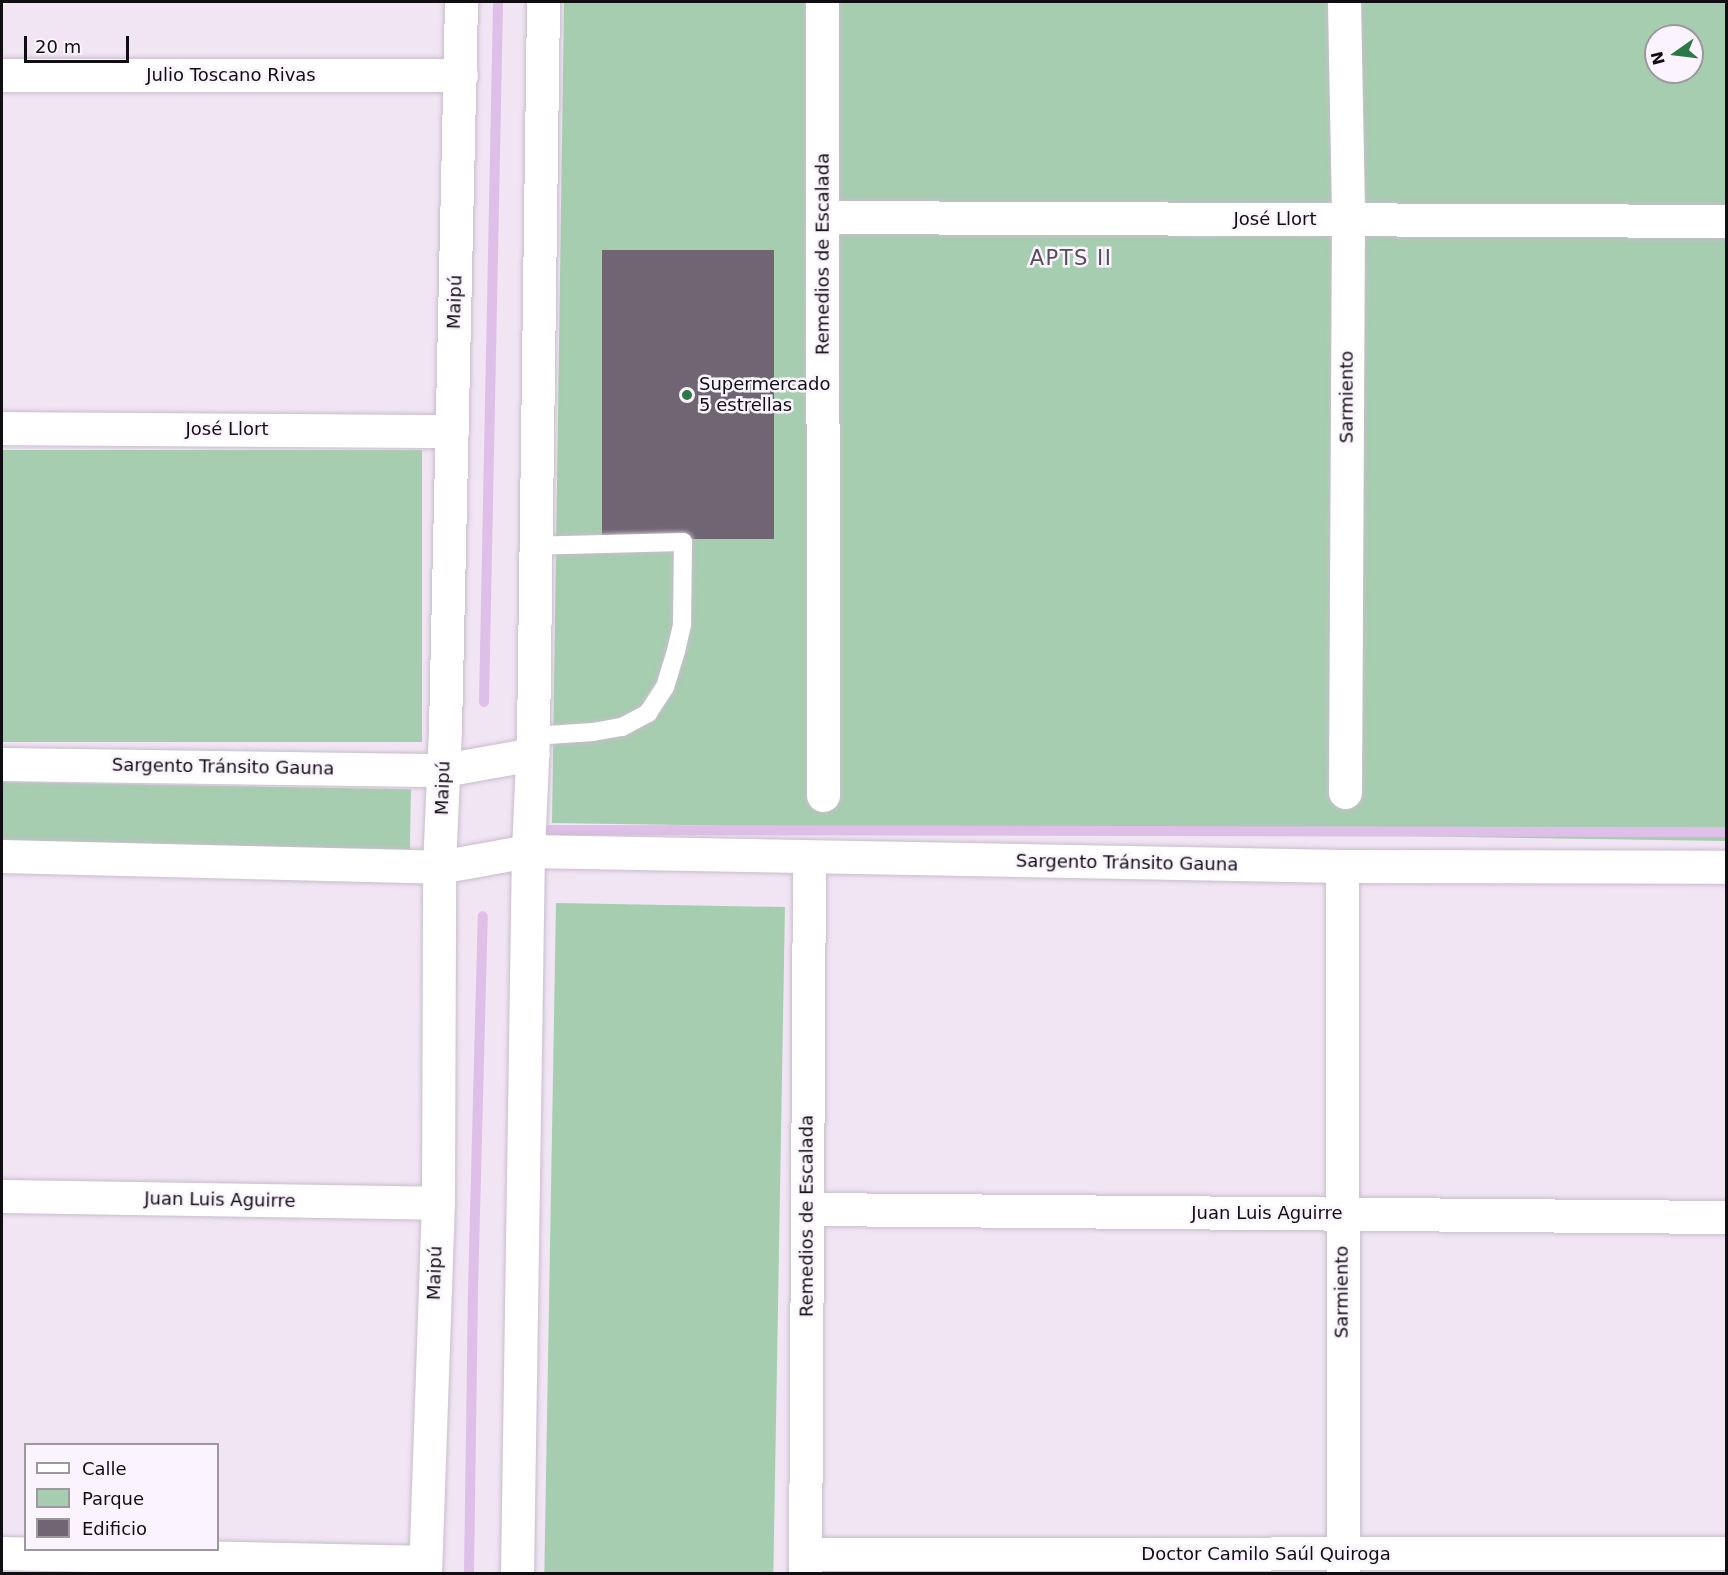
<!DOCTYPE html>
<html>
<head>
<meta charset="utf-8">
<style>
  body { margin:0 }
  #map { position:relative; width:1728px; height:1575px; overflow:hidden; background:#f1e5f4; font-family:"DejaVu Sans",sans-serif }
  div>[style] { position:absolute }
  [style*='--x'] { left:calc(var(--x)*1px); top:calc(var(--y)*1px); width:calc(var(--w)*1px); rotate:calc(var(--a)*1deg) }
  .green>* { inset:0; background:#a6cdaf; transform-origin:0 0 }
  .stream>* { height:10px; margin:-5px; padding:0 5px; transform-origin:5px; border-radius:5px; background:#ddbfe7 }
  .building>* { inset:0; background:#706673; transform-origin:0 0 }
  .roads { filter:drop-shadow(0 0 2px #c8bdcb) drop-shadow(0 0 2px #c8bdcb) }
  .lane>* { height:18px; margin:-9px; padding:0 9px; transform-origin:9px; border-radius:9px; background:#fff }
  .street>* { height:33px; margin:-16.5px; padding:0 16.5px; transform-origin:16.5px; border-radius:16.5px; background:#fff }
  .secondary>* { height:33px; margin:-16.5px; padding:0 16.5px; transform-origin:16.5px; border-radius:16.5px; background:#fff }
  .dots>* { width:16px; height:16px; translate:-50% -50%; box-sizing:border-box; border:3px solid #fbf4fe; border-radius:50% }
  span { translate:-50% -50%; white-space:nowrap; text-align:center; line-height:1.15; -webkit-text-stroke:5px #fbf4fe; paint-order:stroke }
  .street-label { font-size:18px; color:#110e13 }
  .poi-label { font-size:18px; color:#110e13 }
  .left { translate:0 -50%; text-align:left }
  .quarter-label { font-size:21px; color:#574d5a; letter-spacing:1.5px }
  .frame { position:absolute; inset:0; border:3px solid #110e13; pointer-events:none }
  .legend { position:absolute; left:24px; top:1443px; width:195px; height:108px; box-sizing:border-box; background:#fbf4fe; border:2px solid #9d98a0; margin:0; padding:8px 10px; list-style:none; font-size:18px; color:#110e13 }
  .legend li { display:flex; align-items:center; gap:12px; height:30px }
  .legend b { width:30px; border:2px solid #9d98a0 }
  .north { position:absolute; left:1644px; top:24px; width:60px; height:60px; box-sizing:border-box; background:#fbf4fe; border:2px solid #9d98a0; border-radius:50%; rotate:256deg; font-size:16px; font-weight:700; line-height:24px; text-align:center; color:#110e13 }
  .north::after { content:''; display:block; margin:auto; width:21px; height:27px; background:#2d7847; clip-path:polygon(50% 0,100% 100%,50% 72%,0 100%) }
  .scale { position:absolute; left:24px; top:36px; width:105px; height:27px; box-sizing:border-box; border:3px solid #110e13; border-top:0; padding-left:8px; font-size:18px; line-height:21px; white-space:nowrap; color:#110e13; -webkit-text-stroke:4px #fbf4fe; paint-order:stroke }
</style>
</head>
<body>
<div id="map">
  <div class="green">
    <i style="clip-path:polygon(evenodd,564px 2px,1726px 2px,1726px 841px,552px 823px,564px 2px,1656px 36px,1692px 36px,1692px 72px,1656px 72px,1656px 36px)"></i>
    <i style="left:2px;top:450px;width:420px;height:292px"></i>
    <i style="left:2px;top:782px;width:409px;height:60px;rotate:1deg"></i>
    <i style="left:556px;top:903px;width:229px;height:670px;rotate:1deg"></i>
  </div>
  <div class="stream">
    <i style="--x:484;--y:702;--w:700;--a:-88.85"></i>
    <i style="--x:550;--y:830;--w:1176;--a:0.1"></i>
    <i style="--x:469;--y:1574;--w:285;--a:-89.2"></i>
    <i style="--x:473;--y:1289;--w:373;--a:-88.5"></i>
  </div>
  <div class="building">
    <i style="left:602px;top:250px;width:172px;height:289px"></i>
  </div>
  <div class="roads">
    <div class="lane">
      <i style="--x:533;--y:736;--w:60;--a:-3.8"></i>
      <i style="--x:593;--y:732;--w:29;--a:-10"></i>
      <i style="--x:622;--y:727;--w:30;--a:-28"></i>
      <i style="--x:648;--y:713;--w:31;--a:-57"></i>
      <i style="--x:665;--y:687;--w:38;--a:-73"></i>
      <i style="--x:676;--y:651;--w:28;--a:-77"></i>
      <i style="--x:682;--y:624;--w:82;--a:-89.3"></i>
      <i style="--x:683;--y:542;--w:148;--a:178.5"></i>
    </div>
    <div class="street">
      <i style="--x:822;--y:2;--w:793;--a:89.93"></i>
      <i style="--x:1344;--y:2;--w:217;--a:88.9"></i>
      <i style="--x:1348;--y:219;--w:573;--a:90.3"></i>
      <i style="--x:2;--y:75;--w:459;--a:0"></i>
      <i style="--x:823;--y:217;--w:903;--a:0.25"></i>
      <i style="--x:2;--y:428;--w:450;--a:0.4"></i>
      <i style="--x:2;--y:764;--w:442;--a:0.8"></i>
      <i style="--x:528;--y:851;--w:814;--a:1.06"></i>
      <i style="--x:1342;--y:866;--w:384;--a:0.1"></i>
      <i style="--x:2;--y:856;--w:437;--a:1.4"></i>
      <i style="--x:1342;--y:866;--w:708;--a:89.92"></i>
      <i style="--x:2;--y:1196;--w:436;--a:0.9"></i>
      <i style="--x:808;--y:1209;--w:918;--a:0.5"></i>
      <i style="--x:2;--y:1553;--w:423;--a:1.2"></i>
      <i style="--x:805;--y:1554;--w:921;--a:-0.06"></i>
      <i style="--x:805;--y:1574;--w:716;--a:-89.68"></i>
    </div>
    <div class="secondary">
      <i style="--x:444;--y:770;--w:90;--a:-10.2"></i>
      <i style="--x:439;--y:867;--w:90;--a:-10.2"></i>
      <i style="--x:425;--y:1574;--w:371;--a:-88"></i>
      <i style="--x:438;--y:1203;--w:336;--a:-89.8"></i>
      <i style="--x:439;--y:867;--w:138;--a:-87.5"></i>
      <i style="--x:445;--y:729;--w:727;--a:-88.74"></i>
      <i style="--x:517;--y:1574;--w:723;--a:-89.13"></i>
      <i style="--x:528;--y:851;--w:115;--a:-87.5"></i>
      <i style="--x:533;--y:736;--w:734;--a:-89.22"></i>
    </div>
  </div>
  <div class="dots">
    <i style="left:687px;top:395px;background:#2d7847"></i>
  </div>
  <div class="street-label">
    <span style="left:231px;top:75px">Julio Toscano Rivas</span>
    <span style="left:1275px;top:219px">José Llort</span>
    <span style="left:823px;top:254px;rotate:-90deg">Remedios de Escalada</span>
    <span style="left:455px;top:302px;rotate:-88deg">Maipú</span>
    <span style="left:1347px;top:397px;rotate:-90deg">Sarmiento</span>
    <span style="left:227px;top:429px">José Llort</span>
    <span style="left:223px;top:767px;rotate:1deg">Sargento Tránsito Gauna</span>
    <span style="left:443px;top:788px;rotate:-88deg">Maipú</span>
    <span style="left:1127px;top:863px;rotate:1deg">Sargento Tránsito Gauna</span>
    <span style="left:220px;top:1200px;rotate:1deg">Juan Luis Aguirre</span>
    <span style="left:1267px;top:1213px">Juan Luis Aguirre</span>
    <span style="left:807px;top:1216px;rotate:-90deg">Remedios de Escalada</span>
    <span style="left:435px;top:1273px;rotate:-88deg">Maipú</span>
    <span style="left:1342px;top:1292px;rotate:-90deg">Sarmiento</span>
    <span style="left:1266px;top:1554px">Doctor Camilo Saúl Quiroga</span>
  </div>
  <div class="poi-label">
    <span class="left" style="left:699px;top:395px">Supermercado<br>5 estrellas</span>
  </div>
  <div class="quarter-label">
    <span style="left:1071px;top:258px">APTS II</span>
  </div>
  <div class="frame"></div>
  <ul class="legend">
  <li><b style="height:8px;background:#fff"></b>Calle</li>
  <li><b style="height:16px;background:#a6cdaf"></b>Parque</li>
  <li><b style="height:16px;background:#706673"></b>Edificio</li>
  </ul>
  <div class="north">N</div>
  <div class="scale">20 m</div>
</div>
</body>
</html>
